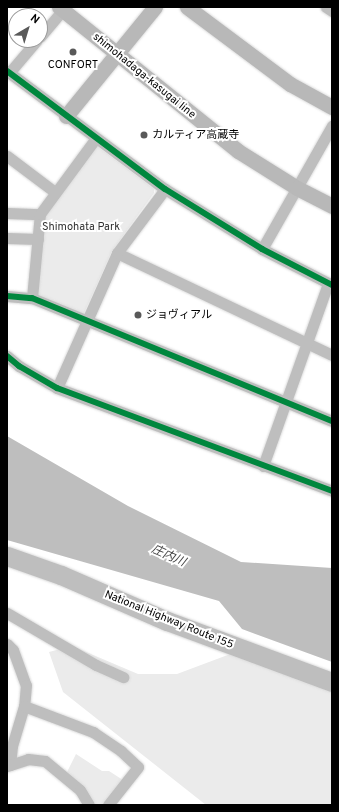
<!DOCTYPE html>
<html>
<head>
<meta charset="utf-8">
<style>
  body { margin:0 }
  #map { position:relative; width:339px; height:812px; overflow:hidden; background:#fff; font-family:Overpass,"Noto Sans JP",sans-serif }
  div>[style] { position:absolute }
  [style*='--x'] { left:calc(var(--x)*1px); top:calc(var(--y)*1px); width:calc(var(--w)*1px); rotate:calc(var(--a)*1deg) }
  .green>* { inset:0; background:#ebebeb }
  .water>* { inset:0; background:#bebebe }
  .roads { filter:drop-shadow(0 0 1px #dbdbdb) drop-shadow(0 0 1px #dbdbdb) }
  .street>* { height:11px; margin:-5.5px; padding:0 5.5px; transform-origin:5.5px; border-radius:5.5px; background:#bebebe }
  .secondary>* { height:15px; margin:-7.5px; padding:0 7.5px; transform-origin:7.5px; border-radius:7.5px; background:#b8b8b8 }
  .highway>* { height:19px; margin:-9.5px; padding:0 9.5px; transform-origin:9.5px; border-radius:9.5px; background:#bebebe }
  .cycleway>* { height:6px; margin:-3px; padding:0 3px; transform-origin:3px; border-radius:3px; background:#00873e }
  .dots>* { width:11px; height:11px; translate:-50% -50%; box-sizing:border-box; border:2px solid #fff; border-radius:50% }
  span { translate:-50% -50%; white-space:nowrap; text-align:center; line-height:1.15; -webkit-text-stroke:4px #fff; paint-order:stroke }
  .poi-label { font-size:11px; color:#000 }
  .left { translate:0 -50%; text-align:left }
  .street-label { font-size:11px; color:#000 }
  .park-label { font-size:11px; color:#323232 }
  .water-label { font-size:12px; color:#434343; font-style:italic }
  .frame { position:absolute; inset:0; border:8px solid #000; pointer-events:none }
  .north { position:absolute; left:8px; top:8px; width:40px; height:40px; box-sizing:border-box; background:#fff; border:1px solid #999; border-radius:50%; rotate:38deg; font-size:11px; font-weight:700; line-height:16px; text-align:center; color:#000 }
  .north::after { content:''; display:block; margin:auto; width:14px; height:18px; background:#595959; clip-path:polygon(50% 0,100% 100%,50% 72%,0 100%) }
</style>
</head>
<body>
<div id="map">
  <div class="green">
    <i style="clip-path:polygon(94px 147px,98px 147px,154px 189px,154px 193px,112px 251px,84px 313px,81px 315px,36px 294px,42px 216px)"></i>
    <i style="clip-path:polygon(72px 646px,138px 674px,177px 674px,233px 653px,332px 687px,332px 805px,206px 805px,63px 692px,49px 652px)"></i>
    <i style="clip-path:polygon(76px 754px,102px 771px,109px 771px,126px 782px,108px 805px,89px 805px,65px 776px)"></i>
  </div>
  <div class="water">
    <i style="clip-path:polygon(7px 436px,128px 506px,241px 562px,332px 568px,332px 662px,242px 629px,219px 601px,7px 540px)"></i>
  </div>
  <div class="roads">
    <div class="street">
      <i style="--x:326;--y:7;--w:7;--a:34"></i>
      <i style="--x:40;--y:37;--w:35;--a:-50"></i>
      <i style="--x:7;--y:71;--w:197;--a:36.8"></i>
      <i style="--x:165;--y:189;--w:114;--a:31.7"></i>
      <i style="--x:262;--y:249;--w:79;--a:27.2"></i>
      <i style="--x:9;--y:73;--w:43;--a:-49.7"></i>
      <i style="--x:7;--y:156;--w:60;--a:36.9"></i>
      <i style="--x:7;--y:213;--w:33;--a:2"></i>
      <i style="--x:7;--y:238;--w:31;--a:2"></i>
      <i style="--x:262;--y:249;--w:142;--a:-60.4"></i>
      <i style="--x:117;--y:253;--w:238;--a:25.4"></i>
      <i style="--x:7;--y:296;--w:25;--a:5"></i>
      <i style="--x:32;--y:298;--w:324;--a:22.3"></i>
      <i style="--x:32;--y:298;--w:84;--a:-84.6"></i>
      <i style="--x:40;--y:214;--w:94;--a:-53.6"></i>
      <i style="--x:7;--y:356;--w:16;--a:40"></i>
      <i style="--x:19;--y:366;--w:44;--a:30.1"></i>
      <i style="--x:57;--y:388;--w:294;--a:20.5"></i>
      <i style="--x:57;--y:388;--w:148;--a:-66"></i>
      <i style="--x:117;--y:253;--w:80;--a:-53.1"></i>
      <i style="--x:263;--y:466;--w:194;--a:-70.4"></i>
      <i style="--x:7;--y:613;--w:103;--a:30.3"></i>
      <i style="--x:96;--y:665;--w:30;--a:24"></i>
      <i style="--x:7;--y:644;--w:8;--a:45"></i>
      <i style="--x:13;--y:650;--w:37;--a:70"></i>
      <i style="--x:26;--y:685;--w:21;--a:95"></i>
      <i style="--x:24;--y:706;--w:42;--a:106.7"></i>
      <i style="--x:12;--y:746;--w:19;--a:96"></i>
      <i style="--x:24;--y:706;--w:74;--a:20.6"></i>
      <i style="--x:93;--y:732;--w:34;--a:34"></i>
      <i style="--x:121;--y:751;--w:23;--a:43"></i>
      <i style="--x:138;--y:767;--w:48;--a:128.3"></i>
      <i style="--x:7;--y:766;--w:22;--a:-18"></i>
      <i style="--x:28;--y:759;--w:17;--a:7"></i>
      <i style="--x:45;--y:761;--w:45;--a:39.6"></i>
      <i style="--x:80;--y:790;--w:17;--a:59"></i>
    </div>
    <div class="secondary">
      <i style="--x:59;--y:7;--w:230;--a:38.8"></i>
      <i style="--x:238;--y:151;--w:70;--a:32.1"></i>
      <i style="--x:297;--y:188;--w:39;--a:27"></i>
      <i style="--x:187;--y:7;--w:129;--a:36.8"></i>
      <i style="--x:290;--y:84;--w:48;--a:28.7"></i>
      <i style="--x:66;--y:116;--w:141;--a:-50.8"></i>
    </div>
    <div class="highway">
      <i style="--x:7;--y:556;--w:57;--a:19.4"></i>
      <i style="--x:61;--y:575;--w:116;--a:23.5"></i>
      <i style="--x:167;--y:621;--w:176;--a:20.3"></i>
    </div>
  </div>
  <div class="cycleway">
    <i style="--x:7;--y:71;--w:197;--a:36.8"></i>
    <i style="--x:165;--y:189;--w:114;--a:31.7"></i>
    <i style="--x:262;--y:249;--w:79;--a:27.2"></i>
    <i style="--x:7;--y:296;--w:25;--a:5"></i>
    <i style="--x:32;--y:298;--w:324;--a:22.3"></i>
    <i style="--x:7;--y:356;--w:16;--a:40"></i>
    <i style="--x:19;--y:366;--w:44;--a:30.1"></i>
    <i style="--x:57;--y:388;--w:294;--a:20.5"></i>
  </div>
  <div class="dots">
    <i style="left:73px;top:52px;background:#595959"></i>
    <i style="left:144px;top:135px;background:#595959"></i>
    <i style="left:138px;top:315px;background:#595959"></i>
  </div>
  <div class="poi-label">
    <span style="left:73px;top:65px">CONFORT</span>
    <span class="left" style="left:152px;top:135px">カルティア高蔵寺</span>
    <span class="left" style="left:146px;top:315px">ジョヴィアル</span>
  </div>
  <div class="street-label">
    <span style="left:144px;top:76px;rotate:39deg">shimohadaga-kasugai line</span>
    <span style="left:169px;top:620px;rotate:22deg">National Highway Route 155</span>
  </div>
  <div class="park-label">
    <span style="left:81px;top:227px">Shimohata Park</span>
  </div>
  <div class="water-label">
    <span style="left:168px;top:557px;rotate:24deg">庄内川</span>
  </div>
  <div class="frame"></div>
  <div class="north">N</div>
</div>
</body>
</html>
